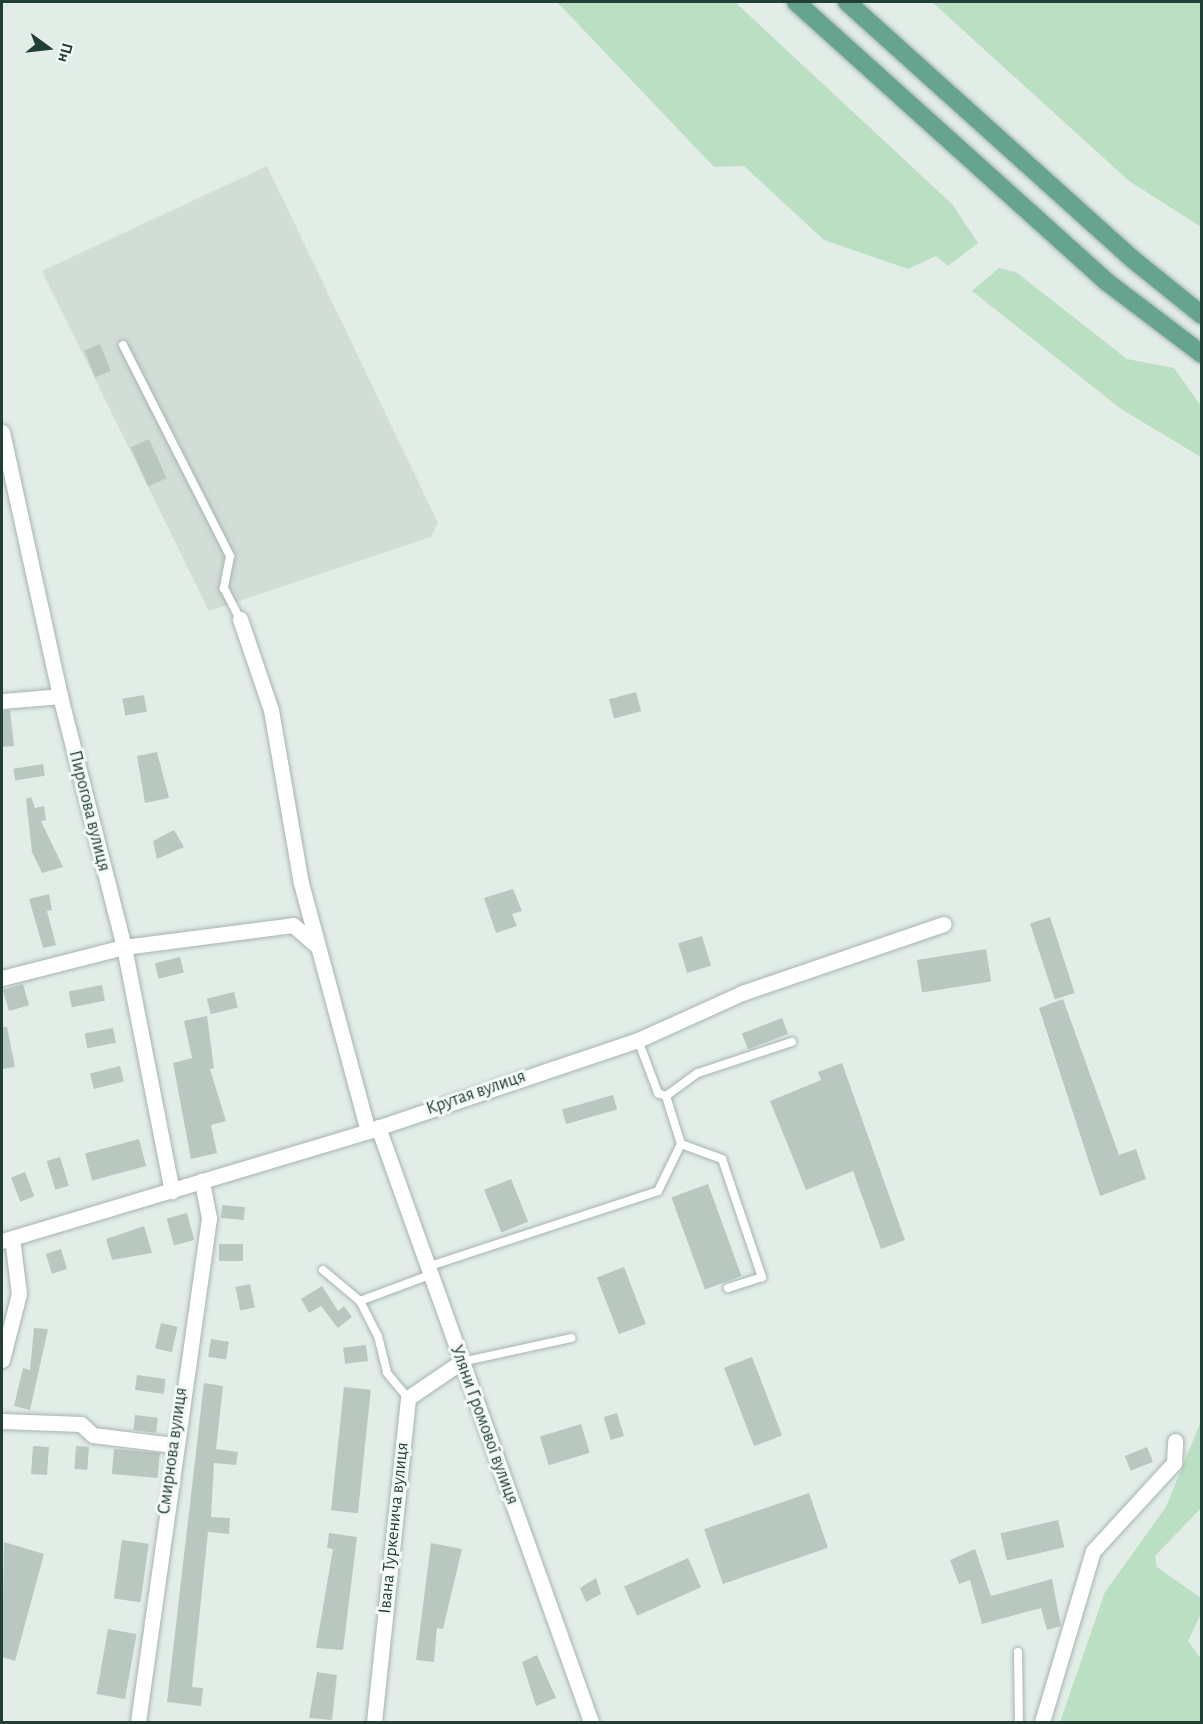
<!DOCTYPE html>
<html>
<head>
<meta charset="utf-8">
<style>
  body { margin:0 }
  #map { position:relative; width:1203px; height:1724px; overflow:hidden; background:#e3ede8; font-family:"Alegreya Sans",sans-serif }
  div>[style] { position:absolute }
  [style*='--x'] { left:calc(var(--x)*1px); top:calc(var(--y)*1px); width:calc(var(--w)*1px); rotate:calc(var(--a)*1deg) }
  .built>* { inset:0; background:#d1ddd6 }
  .green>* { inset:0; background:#bbdfc2 }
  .building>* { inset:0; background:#b8c8c0; transform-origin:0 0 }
  .roads { filter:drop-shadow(0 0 2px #a5b5af) drop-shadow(0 0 2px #a5b5af) }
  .lane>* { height:8px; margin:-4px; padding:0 4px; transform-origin:4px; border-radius:4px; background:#fff }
  .street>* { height:15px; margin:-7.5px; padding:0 7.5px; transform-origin:7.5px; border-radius:7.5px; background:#fff }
  .primary>* { height:18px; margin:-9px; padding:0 9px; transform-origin:9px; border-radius:9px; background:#66a490 }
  span { translate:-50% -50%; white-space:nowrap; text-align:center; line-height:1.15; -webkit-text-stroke:6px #f3f9f6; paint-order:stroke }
  .street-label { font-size:18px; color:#223f35 }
  .frame { position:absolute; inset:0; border:3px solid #223f35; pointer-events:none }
  .north { position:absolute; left:18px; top:18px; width:60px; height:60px; -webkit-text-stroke:4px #f3f9f6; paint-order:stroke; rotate:105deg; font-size:16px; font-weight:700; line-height:24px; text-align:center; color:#223f35 }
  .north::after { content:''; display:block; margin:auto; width:21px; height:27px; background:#223f35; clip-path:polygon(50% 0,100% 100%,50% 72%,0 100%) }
</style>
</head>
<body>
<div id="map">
  <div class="built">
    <i style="clip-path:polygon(267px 166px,438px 523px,431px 537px,209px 611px,42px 271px)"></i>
  </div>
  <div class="green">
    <i style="clip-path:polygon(557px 2px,735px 2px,952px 204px,978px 243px,948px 266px,936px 256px,908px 269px,824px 240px,744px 166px,714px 167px)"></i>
    <i style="clip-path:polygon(932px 2px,1201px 2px,1201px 227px,1129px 181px)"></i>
    <i style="clip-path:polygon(999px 268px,1016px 272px,1127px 359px,1174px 368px,1201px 406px,1201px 457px,1121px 409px,972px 291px)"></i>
    <i style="clip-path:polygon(1201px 1421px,1201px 1508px,1155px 1556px,1157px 1567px,1201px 1598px,1201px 1614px,1188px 1641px,1201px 1659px,1201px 1722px,1060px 1722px,1105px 1592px,1166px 1507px)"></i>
  </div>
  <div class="building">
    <i style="left:100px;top:344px;width:29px;height:17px;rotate:68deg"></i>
    <i style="left:149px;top:439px;width:43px;height:20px;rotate:66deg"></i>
    <i style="left:636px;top:692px;width:20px;height:28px;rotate:75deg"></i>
    <i style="left:144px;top:695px;width:17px;height:22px;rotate:80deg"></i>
    <i style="clip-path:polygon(10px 710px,14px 746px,2px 747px,2px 711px)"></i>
    <i style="clip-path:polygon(157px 752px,169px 798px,145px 803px,137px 756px)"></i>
    <i style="left:43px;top:764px;width:12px;height:30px;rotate:81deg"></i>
    <i style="clip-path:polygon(31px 797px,35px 808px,44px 806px,46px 820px,41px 821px,63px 867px,42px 873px,32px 852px,26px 799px)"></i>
    <i style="clip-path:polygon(174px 830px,184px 847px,157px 859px,153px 841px)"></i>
    <i style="clip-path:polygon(513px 889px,522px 911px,512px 914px,517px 926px,496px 933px,484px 898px)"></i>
    <i style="clip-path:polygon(49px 894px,52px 910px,47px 911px,56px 945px,43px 948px,29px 899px)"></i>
    <i style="left:1050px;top:917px;width:80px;height:21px;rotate:72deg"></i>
    <i style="left:702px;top:936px;width:31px;height:25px;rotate:73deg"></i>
    <i style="left:986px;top:949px;width:33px;height:70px;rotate:81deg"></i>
    <i style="left:180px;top:957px;width:16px;height:26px;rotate:76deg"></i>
    <i style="left:23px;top:984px;width:22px;height:21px;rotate:74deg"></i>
    <i style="left:102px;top:985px;width:16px;height:34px;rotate:79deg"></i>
    <i style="left:234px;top:992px;width:16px;height:28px;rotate:76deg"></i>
    <i style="clip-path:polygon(1063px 999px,1119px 1155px,1136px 1149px,1146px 1179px,1100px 1196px,1039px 1008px)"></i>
    <i style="clip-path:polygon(207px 1016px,214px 1068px,210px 1069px,226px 1121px,211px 1125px,217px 1153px,191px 1159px,173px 1063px,192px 1058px,184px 1021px)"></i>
    <i style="left:782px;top:1018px;width:17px;height:43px;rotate:69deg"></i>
    <i style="clip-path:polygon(2px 1027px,7px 1027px,15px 1067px,2px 1069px)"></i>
    <i style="left:113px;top:1028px;width:15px;height:29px;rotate:79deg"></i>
    <i style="clip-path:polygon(842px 1063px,905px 1240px,881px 1249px,853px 1171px,806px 1190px,770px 1101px,821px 1080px,818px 1072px)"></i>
    <i style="left:120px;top:1066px;width:16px;height:31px;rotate:76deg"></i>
    <i style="left:613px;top:1095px;width:15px;height:53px;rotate:74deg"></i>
    <i style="left:139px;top:1139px;width:28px;height:56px;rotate:75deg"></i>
    <i style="left:60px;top:1157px;width:30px;height:14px;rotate:73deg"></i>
    <i style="left:25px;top:1172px;width:26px;height:15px;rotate:69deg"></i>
    <i style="left:511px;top:1179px;width:46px;height:29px;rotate:68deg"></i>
    <i style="left:708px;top:1184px;width:98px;height:39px;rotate:70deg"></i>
    <i style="left:222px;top:1205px;width:23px;height:13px;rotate:5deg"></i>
    <i style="left:187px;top:1213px;width:28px;height:21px;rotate:75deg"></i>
    <i style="clip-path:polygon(144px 1226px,152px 1253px,112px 1260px,106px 1239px)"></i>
    <i style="left:219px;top:1244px;width:24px;height:17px"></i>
    <i style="left:61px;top:1249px;width:21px;height:16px;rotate:73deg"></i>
    <i style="left:624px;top:1267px;width:61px;height:29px;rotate:69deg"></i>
    <i style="left:250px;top:1284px;width:24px;height:15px;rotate:78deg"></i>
    <i style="clip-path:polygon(322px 1286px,338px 1311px,344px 1306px,352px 1317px,338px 1328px,321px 1306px,309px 1313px,301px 1299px)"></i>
    <i style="left:161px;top:1323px;width:17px;height:26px;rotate:13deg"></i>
    <i style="clip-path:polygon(34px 1328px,48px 1329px,30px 1410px,14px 1406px,23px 1368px,30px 1370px)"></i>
    <i style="left:211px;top:1339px;width:18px;height:18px;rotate:9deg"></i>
    <i style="left:366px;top:1345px;width:16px;height:23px;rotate:83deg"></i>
    <i style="left:752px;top:1357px;width:84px;height:30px;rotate:69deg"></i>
    <i style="left:137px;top:1375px;width:29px;height:15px;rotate:8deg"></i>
    <i style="clip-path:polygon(204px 1383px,223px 1386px,216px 1449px,238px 1452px,236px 1465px,214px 1463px,211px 1517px,230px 1518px,229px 1534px,208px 1532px,192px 1687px,203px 1688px,201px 1706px,167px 1702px)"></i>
    <i style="left:344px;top:1387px;width:27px;height:124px;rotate:6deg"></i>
    <i style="left:617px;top:1413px;width:24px;height:14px;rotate:73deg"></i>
    <i style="left:135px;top:1415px;width:23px;height:15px;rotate:7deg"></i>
    <i style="left:581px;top:1424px;width:30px;height:43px;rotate:73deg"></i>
    <i style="left:33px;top:1446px;width:16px;height:28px;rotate:4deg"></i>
    <i style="left:76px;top:1446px;width:13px;height:23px;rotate:4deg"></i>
    <i style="left:1147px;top:1447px;width:16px;height:24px;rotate:68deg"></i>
    <i style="left:114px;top:1449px;width:46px;height:25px;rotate:5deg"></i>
    <i style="left:809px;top:1493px;width:58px;height:111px;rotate:71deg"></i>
    <i style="left:1058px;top:1520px;width:28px;height:59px;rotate:77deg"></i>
    <i style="clip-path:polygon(329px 1533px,357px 1537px,343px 1650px,316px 1648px,333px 1549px,327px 1548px)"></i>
    <i style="left:122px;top:1540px;width:27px;height:59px;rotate:8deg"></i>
    <i style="clip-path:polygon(4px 1542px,44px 1554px,15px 1661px,2px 1657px)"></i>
    <i style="clip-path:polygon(431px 1543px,462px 1549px,443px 1629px,437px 1628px,434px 1662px,416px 1660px)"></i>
    <i style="clip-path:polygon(975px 1549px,991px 1596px,1052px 1579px,1061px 1626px,1047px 1630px,1041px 1608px,982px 1624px,970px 1580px,959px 1584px,950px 1560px)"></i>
    <i style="left:688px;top:1558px;width:32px;height:70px;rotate:66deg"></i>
    <i style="clip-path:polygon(596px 1578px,601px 1594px,586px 1602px,580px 1588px)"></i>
    <i style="left:108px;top:1629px;width:29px;height:66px;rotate:10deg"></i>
    <i style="clip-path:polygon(537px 1655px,556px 1698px,536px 1706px,522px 1662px)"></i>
    <i style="clip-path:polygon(317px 1672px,337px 1675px,332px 1720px,309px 1718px)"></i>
  </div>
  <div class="roads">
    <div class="lane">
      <i style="--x:123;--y:345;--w:237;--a:63.1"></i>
      <i style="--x:230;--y:556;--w:33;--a:101"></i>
      <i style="--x:224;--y:588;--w:35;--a:63"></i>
      <i style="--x:638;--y:1040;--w:57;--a:69.3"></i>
      <i style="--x:658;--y:1093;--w:9;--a:21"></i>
      <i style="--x:681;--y:1144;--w:44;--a:20.1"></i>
      <i style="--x:722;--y:1159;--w:125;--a:71.3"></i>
      <i style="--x:762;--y:1277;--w:36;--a:162"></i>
      <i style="--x:427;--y:1267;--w:243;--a:-18.2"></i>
      <i style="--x:658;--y:1191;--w:52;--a:-63.9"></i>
      <i style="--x:681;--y:1144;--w:50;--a:-107.4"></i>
      <i style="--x:666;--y:1096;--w:39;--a:-36"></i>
      <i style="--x:698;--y:1073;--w:99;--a:-18.3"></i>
      <i style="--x:323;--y:1270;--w:48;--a:40"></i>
      <i style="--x:360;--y:1301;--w:39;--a:63"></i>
      <i style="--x:378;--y:1336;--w:38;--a:76"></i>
      <i style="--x:387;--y:1373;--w:33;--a:50"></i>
      <i style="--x:360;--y:1301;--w:75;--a:-20.4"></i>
      <i style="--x:461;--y:1362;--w:113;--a:-12.3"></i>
      <i style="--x:1018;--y:1652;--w:70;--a:89.2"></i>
    </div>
    <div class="street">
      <i style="--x:2;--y:432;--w:270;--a:77.6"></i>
      <i style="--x:60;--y:696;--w:259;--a:75.7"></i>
      <i style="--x:124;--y:947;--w:249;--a:78.9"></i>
      <i style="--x:240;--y:619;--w:96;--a:71.2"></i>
      <i style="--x:271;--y:710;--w:176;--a:80.2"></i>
      <i style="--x:301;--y:883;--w:257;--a:74.9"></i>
      <i style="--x:2;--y:701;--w:58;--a:-4.9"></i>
      <i style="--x:2;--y:978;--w:126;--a:-14.3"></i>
      <i style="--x:124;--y:947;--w:170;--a:-7.4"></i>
      <i style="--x:293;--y:925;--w:32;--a:41"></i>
      <i style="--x:378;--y:1127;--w:632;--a:70.3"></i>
      <i style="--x:2;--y:1241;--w:382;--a:-16.7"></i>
      <i style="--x:368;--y:1131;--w:285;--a:-18.6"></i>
      <i style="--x:638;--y:1040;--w:114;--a:-24.3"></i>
      <i style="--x:742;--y:993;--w:213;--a:-18.9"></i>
      <i style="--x:2;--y:1360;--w:68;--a:-75.6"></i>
      <i style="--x:19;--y:1294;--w:56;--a:-97.1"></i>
      <i style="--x:2;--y:1421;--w:79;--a:2.2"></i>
      <i style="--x:81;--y:1424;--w:16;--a:43"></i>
      <i style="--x:93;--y:1435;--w:81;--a:7.1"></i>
      <i style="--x:138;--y:1722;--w:509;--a:-81.98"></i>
      <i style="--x:209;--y:1218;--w:38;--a:-101"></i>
      <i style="--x:374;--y:1722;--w:326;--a:-84"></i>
      <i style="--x:408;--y:1398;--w:64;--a:-34.2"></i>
      <i style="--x:1042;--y:1722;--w:178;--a:-73.4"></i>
      <i style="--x:1093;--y:1551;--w:120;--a:-47.4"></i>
      <i style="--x:1174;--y:1463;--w:22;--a:-87"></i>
    </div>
    <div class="primary">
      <i style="--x:796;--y:2;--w:418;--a:42"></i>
      <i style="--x:1107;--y:282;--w:119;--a:37.2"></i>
      <i style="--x:847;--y:2;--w:382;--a:42"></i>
      <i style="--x:1131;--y:258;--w:91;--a:38.8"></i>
    </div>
  </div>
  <div class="street-label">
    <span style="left:89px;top:811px;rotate:76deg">Пирогова вулиця</span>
    <span style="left:476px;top:1093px;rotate:-19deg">Крутая вулиця</span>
    <span style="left:484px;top:1425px;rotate:70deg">Уляни Громової вулиця</span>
    <span style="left:173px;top:1451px;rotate:-82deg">Смирнова вулиця</span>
    <span style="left:394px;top:1528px;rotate:-84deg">Івана Туркенича вулиця</span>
  </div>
  <div class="frame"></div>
  <div class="north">Пн</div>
</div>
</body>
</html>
